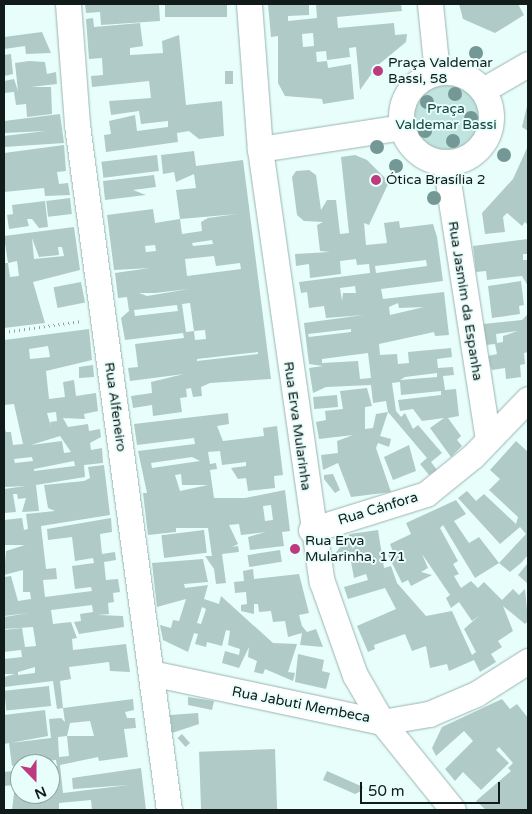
<!DOCTYPE html>
<html>
<head>
<meta charset="utf-8">
<style>
  body { margin:0 }
  #map { position:relative; width:532px; height:814px; overflow:hidden; background:#e8fefb; font-family:"Varela Round",sans-serif }
  div>[style] { position:absolute }
  [style*='--x'] { left:calc(var(--x)*1px); top:calc(var(--y)*1px); width:calc(var(--w)*1px); rotate:calc(var(--a)*1deg) }
  .green>* { inset:0; background:#c0e4df }
  .round { border-radius:50% }
  .building>* { inset:0; background:#b0cac7; transform-origin:0 0 }
  .path>* { height:3px; margin-top:-1.5px; transform-origin:0; background:repeating-linear-gradient(90deg,#90a29f 0 1px,transparent 0 5px) }
  .roads { filter:drop-shadow(0 0 1px #9ab4b1) drop-shadow(0 0 1px #9ab4b1) }
  .minor>* { height:25px; margin:-12.5px; padding:0 12.5px; transform-origin:12.5px; border-radius:12.5px; background:#fff }
  .minor>.ring { margin:-12.5px; padding:0; box-sizing:content-box; background:none; border:25px solid #fff; border-radius:50% }
  .trees>* { width:14px; height:14px; margin:-7px; border-radius:50%; background:#749895 }
  .dots>* { width:14px; height:14px; translate:-50% -50%; box-sizing:border-box; border:2px solid #e8fefb; border-radius:50% }
  span { translate:-50% -50%; white-space:nowrap; text-align:center; line-height:1.15; -webkit-text-stroke:4px #e8fefb; paint-order:stroke }
  .poi-label { font-size:14px; color:#111b1a }
  .left { translate:0 -50%; text-align:left }
  .park-label { font-size:14px; color:#154441 }
  .street-label { font-size:14px; color:#111b1a }
  .frame { position:absolute; inset:0; border:5px solid #111b1a; pointer-events:none }
  .north { position:absolute; left:10px; top:754px; width:50px; height:50px; box-sizing:border-box; background:#e8fefb; border:1px solid #92a3a1; border-radius:50%; rotate:158deg; font-size:14px; font-weight:700; line-height:20px; text-align:center; color:#111b1a }
  .north::after { content:''; display:block; margin:auto; width:18px; height:22px; background:#be3a7f; clip-path:polygon(50% 0,100% 100%,50% 72%,0 100%) }
  .scale { position:absolute; left:360px; top:782px; width:140px; height:22px; box-sizing:border-box; border:2px solid #111b1a; border-top:0; padding-left:6px; font-size:15px; line-height:18px; white-space:nowrap; color:#111b1a; -webkit-text-stroke:4px #e8fefb; paint-order:stroke }
</style>
</head>
<body>
<div id="map">
  <div class="green">
    <i class="round" style="left:408px;top:79px;width:76px;height:76px"></i>
  </div>
  <div class="building">
    <i style="clip-path:polygon(85px 4px,159px 4px,160px 21px,101px 25px,100px 12px,86px 13px)"></i>
    <i style="left:165px;top:4px;width:62px;height:13px"></i>
    <i style="clip-path:polygon(evenodd,268px 4px,309px 4px,309px 15px,288px 16px,288px 21px,317px 18px,316px 4px,401px 4px,402px 11px,337px 17px,338px 28px,394px 23px,395px 35px,407px 34px,406px 42px,377px 66px,360px 90px,356px 47px,349px 48px,350px 57px,327px 60px,326px 51px,316px 52px,317px 62px,327px 61px,328px 68px,351px 64px,354px 99px,323px 104px,322px 99px,285px 96px,278px 83px,278px 36px,271px 37px,268px 4px,313px 33px,314px 46px,303px 47px,302px 34px,313px 33px)"></i>
    <i style="clip-path:polygon(459px 4px,518px 4px,524px 15px,495px 33px,463px 19px)"></i>
    <i style="clip-path:polygon(93px 18px,94px 27px,140px 23px,143px 46px,130px 48px,130px 55px,163px 53px,162px 41px,179px 35px,186px 105px,222px 101px,224px 136px,199px 139px,189px 131px,177px 133px,178px 142px,106px 152px,104px 135px,111px 134px,109px 121px,135px 115px,137px 131px,168px 127px,168px 121px,141px 124px,139px 111px,111px 115px,109px 101px,151px 98px,149px 81px,92px 87px,91px 76px,103px 75px,102px 58px,89px 59px,86px 19px)"></i>
    <i style="clip-path:polygon(42px 32px,51px 53px,26px 54px,25px 46px,4px 49px,4px 37px)"></i>
    <i style="clip-path:polygon(11px 54px,13px 74px,4px 76px,4px 55px)"></i>
    <i style="clip-path:polygon(29px 61px,45px 62px,47px 74px,56px 72px,57px 84px,31px 87px,51px 87px,52px 114px,27px 117px,26px 104px,16px 105px,14px 92px,4px 93px,4px 81px,14px 79px,18px 91px,15px 63px)"></i>
    <i style="left:225px;top:71px;width:8px;height:13px"></i>
    <i style="clip-path:polygon(528px 102px,528px 131px,522px 127px)"></i>
    <i style="clip-path:polygon(60px 114px,64px 143px,4px 147px,4px 136px,46px 131px,4px 133px,4px 121px)"></i>
    <i style="clip-path:polygon(64px 145px,66px 171px,57px 172px,59px 184px,68px 183px,70px 195px,45px 196px,44px 188px,4px 192px,4px 153px)"></i>
    <i style="clip-path:polygon(528px 146px,528px 225px,525px 222px,522px 226px,507px 213px,503px 217px,505px 232px,485px 234px,482px 213px,513px 179px)"></i>
    <i style="clip-path:polygon(evenodd,194px 151px,196px 166px,243px 160px,271px 379px,210px 383px,201px 387px,202px 396px,193px 397px,191px 388px,186px 389px,187px 397px,180px 398px,182px 412px,153px 416px,152px 405px,133px 408px,131px 396px,152px 393px,151px 382px,184px 374px,130px 381px,128px 368px,138px 367px,135px 344px,184px 338px,183px 333px,125px 340px,121px 318px,129px 311px,127px 297px,118px 298px,115px 273px,150px 268px,114px 270px,107px 215px,153px 209px,155px 223px,180px 219px,182px 234px,202px 231px,201px 222px,208px 218px,237px 214px,180px 219px,176px 190px,196px 188px,194px 174px,176px 182px,174px 172px,163px 174px,161px 155px,194px 151px,212px 240px,213px 244px,193px 246px,192px 243px,212px 240px,194px 151px,155px 245px,156px 251px,146px 252px,145px 246px,155px 245px,194px 151px,214px 256px,216px 266px,240px 263px,241px 269px,187px 276px,185px 259px,214px 256px,194px 151px,189px 289px,147px 296px,139px 293px,155px 293px,189px 289px,194px 151px,190px 303px,194px 331px,186px 332px,182px 304px,190px 303px,194px 151px,177px 305px,178px 311px,135px 316px,134px 310px,177px 305px,194px 151px,205px 330px,206px 339px,195px 340px,194px 331px,205px 330px,194px 151px,258px 352px,258px 354px,197px 361px,197px 359px,258px 352px)"></i>
    <i style="left:157px;top:155px;width:16px;height:56px;rotate:83deg"></i>
    <i style="clip-path:polygon(evenodd,355px 155px,367px 160px,389px 182px,369px 225px,364px 223px,366px 245px,387px 243px,384px 223px,399px 221px,400px 228px,433px 224px,437px 237px,443px 281px,381px 289px,383px 299px,444px 292px,449px 335px,435px 336px,434px 332px,379px 344px,380px 355px,397px 354px,398px 364px,409px 363px,408px 352px,451px 348px,452px 357px,437px 359px,438px 368px,453px 367px,454px 375px,443px 376px,445px 390px,456px 389px,459px 416px,448px 418px,461px 436px,457px 440px,462px 446px,451px 457px,430px 428px,444px 418px,422px 421px,413px 409px,400px 411px,398px 400px,441px 395px,441px 391px,401px 395px,400px 382px,392px 383px,396px 411px,401px 417px,405px 413px,413px 429px,418px 425px,442px 453px,431px 462px,437px 470px,429px 475px,420px 464px,427px 458px,388px 412px,386px 401px,373px 403px,371px 385px,326px 387px,313px 393px,309px 368px,323px 366px,309px 364px,304px 323px,364px 315px,326px 318px,324px 306px,309px 308px,307px 292px,301px 293px,299px 282px,370px 273px,369px 264px,357px 265px,356px 259px,340px 261px,341px 274px,310px 278px,309px 264px,296px 266px,295px 254px,330px 252px,320px 251px,317px 225px,323px 222px,304px 221px,297px 215px,292px 177px,296px 171px,309px 170px,316px 175px,321px 210px,327px 200px,336px 200px,340px 234px,349px 233px,341px 157px,355px 155px,426px 260px,427px 266px,376px 273px,375px 266px,426px 260px,355px 155px,355px 286px,356px 293px,343px 293px,342px 301px,340px 288px,355px 286px,355px 155px,398px 303px,399px 308px,424px 307px,390px 315px,389px 307px,398px 303px,355px 155px,351px 329px,351px 332px,309px 337px,308px 334px,351px 329px,355px 155px,368px 353px,371px 378px,360px 379px,358px 361px,322px 363px,322px 359px,368px 353px,355px 155px,437px 373px,437px 377px,400px 380px,405px 377px,437px 373px)"></i>
    <i style="clip-path:polygon(154px 175px,156px 187px,133px 190px,146px 195px,105px 200px,103px 181px)"></i>
    <i style="left:70px;top:198px;width:16px;height:24px;rotate:83deg"></i>
    <i style="clip-path:polygon(45px 201px,48px 227px,39px 228px,32px 219px,27px 219px,29px 226px,9px 229px,7px 215px,13px 214px,12px 205px)"></i>
    <i style="clip-path:polygon(evenodd,74px 227px,80px 270px,33px 282px,45px 323px,4px 328px,4px 263px,8px 263px,10px 277px,19px 276px,17px 261px,8px 263px,4px 236px,74px 227px,32px 238px,39px 257px,59px 255px,58px 247px,62px 247px,64px 256px,34px 259px,32px 238px)"></i>
    <i style="clip-path:polygon(528px 239px,528px 254px,523px 254px,523px 260px,528px 260px,528px 286px,522px 276px,487px 280px,486px 271px,476px 272px,473px 246px)"></i>
    <i style="clip-path:polygon(521px 281px,524px 305px,519px 306px,520px 314px,492px 318px,488px 286px)"></i>
    <i style="left:81px;top:282px;width:21px;height:28px;rotate:79deg"></i>
    <i style="clip-path:polygon(evenodd,528px 314px,528px 352px,524px 353px,525px 364px,520px 365px,521px 377px,506px 379px,505px 368px,492px 370px,490px 365px,488px 356px,497px 354px,495px 344px,486px 345px,483px 324px,522px 320px,528px 314px,518px 331px,503px 336px,503px 342px,497px 343px,496px 334px,518px 331px)"></i>
    <i style="clip-path:polygon(evenodd,89px 329px,92px 360px,46px 371px,49px 399px,65px 397px,63px 382px,74px 380px,76px 396px,96px 393px,98px 411px,84px 414px,85px 419px,63px 418px,68px 427px,88px 424px,89px 431px,100px 429px,101px 437px,90px 443px,91px 450px,102px 448px,103px 463px,84px 465px,85px 477px,36px 485px,39px 511px,22px 512px,26px 498px,18px 499px,17px 494px,13px 494px,16px 512px,4px 513px,4px 489px,26px 486px,4px 487px,4px 426px,6px 432px,11px 432px,13px 445px,23px 444px,14px 404px,4px 405px,4px 340px,89px 329px,48px 346px,50px 357px,30px 359px,29px 349px,48px 346px,89px 329px,45px 406px,47px 413px,56px 412px,57px 421px,50px 422px,51px 427px,45px 406px,89px 329px,60px 436px,71px 452px,64px 453px,62px 441px,31px 445px,60px 436px,89px 329px,32px 457px,33px 461px,15px 463px,14px 459px,32px 457px,89px 329px,74px 461px,75px 466px,34px 471px,34px 469px,74px 461px)"></i>
    <i style="clip-path:polygon(93px 365px,94px 377px,79px 378px,79px 367px)"></i>
    <i style="clip-path:polygon(367px 388px,372px 406px,365px 407px,365px 429px,373px 428px,376px 414px,388px 412px,380px 436px,391px 439px,389px 447px,378px 443px,376px 448px,391px 492px,351px 497px,338px 463px,323px 470px,321px 455px,338px 453px,337px 441px,353px 435px,319px 439px,316px 422px,326px 420px,325px 411px,343px 409px,340px 391px)"></i>
    <i style="left:337px;top:395px;width:12px;height:24px;rotate:85deg"></i>
    <i style="clip-path:polygon(evenodd,228px 413px,229px 424px,217px 426px,223px 441px,264px 436px,263px 428px,277px 426px,283px 475px,274px 476px,275px 488px,248px 491px,246px 478px,238px 479px,231px 468px,246px 466px,246px 462px,222px 465px,220px 451px,208px 452px,210px 464px,216px 463px,217px 469px,210px 470px,214px 498px,245px 498px,285px 490px,290px 531px,282px 532px,284px 546px,250px 550px,248px 537px,266px 532px,241px 535px,239px 524px,229px 525px,238px 544px,232px 547px,238px 546px,239px 552px,222px 554px,226px 583px,216px 584px,214px 569px,205px 556px,212px 556px,208px 528px,176px 528px,176px 532px,148px 535px,143px 493px,147px 493px,138px 451px,195px 444px,194px 438px,137px 445px,134px 424px,228px 413px,192px 457px,200px 461px,152px 468px,151px 463px,192px 457px,228px 413px,181px 474px,182px 485px,208px 485px,180px 491px,175px 475px,181px 474px,228px 413px,271px 505px,273px 520px,265px 521px,263px 506px,271px 505px)"></i>
    <i style="clip-path:polygon(516px 441px,528px 452px,528px 555px,521px 563px,510px 572px,499px 563px,475px 578px,443px 525px,440px 528px,458px 561px,453px 564px,459px 574px,454px 576px,461px 588px,471px 581px,478px 588px,484px 582px,502px 600px,513px 589px,519px 595px,525px 589px,528px 621px,525px 624px,503px 606px,513px 631px,498px 641px,502px 647px,491px 654px,496px 662px,480px 672px,474px 660px,449px 671px,447px 664px,430px 668px,426px 646px,412px 651px,405px 634px,374px 645px,375px 649px,368px 652px,357px 626px,396px 609px,385px 588px,348px 599px,344px 587px,368px 580px,366px 574px,354px 578px,349px 551px,334px 555px,350px 534px,378px 530px,384px 568px,391px 566px,397px 583px,426px 616px,452px 611px,472px 655px,476px 652px,464px 629px,480px 615px,472px 621px,459px 602px,451px 608px,446px 598px,450px 595px,422px 554px,428px 568px,421px 572px,432px 575px,411px 586px,408px 580px,402px 583px,388px 555px,393px 552px,390px 544px,411px 534px,406px 523px,456px 500px,466px 514px,454px 521px,469px 543px,479px 537px,499px 563px,526px 534px,520px 527px,500px 544px,458px 498px,467px 491px,476px 501px,484px 494px,516px 524px,518px 517px,489px 490px,500px 479px,490px 470px)"></i>
    <i style="clip-path:polygon(409px 445px,416px 471px,393px 480px,384px 457px)"></i>
    <i style="clip-path:polygon(evenodd,104px 465px,110px 515px,41px 526px,46px 569px,56px 568px,57px 579px,43px 580px,45px 597px,92px 591px,91px 587px,75px 589px,72px 566px,94px 563px,93px 558px,75px 561px,72px 537px,48px 540px,47px 529px,111px 518px,112px 532px,100px 534px,102px 554px,115px 552px,116px 560px,104px 562px,106px 580px,118px 579px,120px 592px,113px 593px,114px 602px,108px 603px,109px 614px,98px 615px,123px 616px,124px 627px,79px 634px,74px 622px,81px 621px,80px 614px,93px 612px,92px 605px,51px 610px,53px 624px,71px 622px,77px 638px,72px 639px,73px 650px,126px 644px,130px 672px,110px 671px,109px 662px,69px 667px,71px 679px,60px 681px,63px 708px,57px 709px,53px 681px,4px 687px,4px 677px,15px 674px,4px 674px,4px 659px,22px 657px,21px 650px,4px 652px,4px 630px,22px 628px,25px 647px,36px 646px,33px 627px,4px 629px,4px 617px,29px 613px,4px 616px,4px 577px,11px 576px,18px 601px,31px 599px,30px 592px,23px 592px,23px 570px,4px 575px,6px 551px,25px 545px,5px 545px,4px 520px,22px 518px,24px 530px,28px 529px,26px 514px,55px 511px,48px 508px,44px 485px,84px 481px,90px 478px,88px 467px,104px 465px,35px 667px,35px 673px,18px 675px,18px 672px,35px 667px)"></i>
    <i style="clip-path:polygon(333px 474px,340px 490px,335px 493px,324px 479px,324px 475px)"></i>
    <i style="left:204px;top:530px;width:23px;height:43px;rotate:83deg"></i>
    <i style="left:280px;top:550px;width:12px;height:33px;rotate:81deg"></i>
    <i style="clip-path:polygon(evenodd,203px 559px,208px 582px,184px 584px,185px 588px,208px 585px,204px 599px,219px 604px,221px 596px,273px 643px,297px 644px,288px 672px,295px 673px,293px 681px,265px 669px,263px 674px,254px 672px,257px 661px,248px 657px,249px 647px,239px 668px,222px 663px,225px 651px,239px 655px,240px 649px,228px 645px,230px 631px,226px 630px,222px 646px,207px 642px,206px 647px,195px 644px,198px 634px,194px 633px,188px 652px,163px 640px,160px 625px,171px 628px,173px 620px,179px 621px,186px 599px,157px 607px,152px 563px,203px 559px,202px 607px,206px 609px,201px 624px,197px 623px,202px 607px)"></i>
    <i style="clip-path:polygon(528px 563px,528px 584px,518px 575px)"></i>
    <i style="clip-path:polygon(253px 569px,254px 579px,299px 574px,309px 613px,299px 615px,302px 626px,307px 632px,316px 629px,323px 647px,300px 645px,302px 633px,288px 637px,285px 621px,273px 622px,271px 611px,259px 612px,258px 604px,254px 604px,254px 614px,241px 611px,241px 605px,247px 604px,246px 592px,235px 593px,234px 582px,244px 581px,243px 571px)"></i>
    <i style="clip-path:polygon(298px 654px,324px 660px,322px 671px,330px 673px,326px 689px,295px 682px)"></i>
    <i style="left:49px;top:686px;width:20px;height:45px;rotate:84deg"></i>
    <i style="clip-path:polygon(188px 697px,214px 701px,212px 710px,188px 705px)"></i>
    <i style="clip-path:polygon(evenodd,133px 699px,134px 710px,125px 712px,127px 718px,135px 718px,136px 728px,124px 729px,128px 757px,99px 761px,98px 757px,60px 765px,63px 793px,129px 785px,73px 789px,72px 778px,141px 768px,146px 810px,92px 810px,91px 800px,59px 803px,59px 810px,12px 810px,15px 785px,4px 786px,4px 772px,20px 770px,20px 794px,50px 794px,50px 767px,57px 766px,56px 760px,12px 766px,9px 743px,4px 744px,4px 715px,45px 710px,48px 736px,10px 743px,51px 738px,49px 719px,61px 718px,65px 722px,63px 708px,133px 699px,90px 721px,94px 736px,67px 736px,69px 756px,59px 757px,58px 737px,67px 736px,70px 723px,90px 721px)"></i>
    <i style="clip-path:polygon(502px 699px,510px 709px,517px 704px,528px 718px,528px 810px,486px 810px,476px 801px,511px 771px,508px 768px,513px 763px,499px 747px,496px 750px,509px 763px,481px 790px,463px 772px,455px 781px,445px 769px,473px 741px,464px 731px,436px 756px,432px 748px,442px 727px)"></i>
    <i style="clip-path:polygon(198px 713px,199px 724px,172px 733px,170px 715px)"></i>
    <i style="left:182px;top:734px;width:12px;height:6px;rotate:48deg"></i>
    <i style="left:275px;top:749px;width:61px;height:76px;rotate:88deg"></i>
    <i style="clip-path:polygon(327px 771px,363px 787px,361px 791px,355px 794px,323px 780px)"></i>
  </div>
  <div class="path">
    <i style="--x:4;--y:332;--w:79;--a:-8"></i>
  </div>
  <div class="roads">
    <div class="minor">
      <i style="--x:68;--y:4;--w:121;--a:85.7"></i>
      <i style="--x:77;--y:125;--w:691;--a:82.35"></i>
      <i style="--x:249;--y:4;--w:145;--a:85.7"></i>
      <i style="--x:260;--y:149;--w:437;--a:81.9"></i>
      <i style="--x:322;--y:582;--w:99;--a:70.5"></i>
      <i style="--x:355;--y:675;--w:54;--a:60.1"></i>
      <i style="--x:382;--y:722;--w:113;--a:51.1"></i>
      <i style="--x:430;--y:4;--w:69;--a:84.2"></i>
      <i class="ring" style="left:401px;top:72px;width:65px;height:65px"></i>
      <i style="--x:483;--y:90;--w:52;--a:-30"></i>
      <i style="--x:260;--y:149;--w:144;--a:-8.8"></i>
      <i style="--x:445;--y:162;--w:281;--a:81.2"></i>
      <i style="--x:311;--y:530;--w:121;--a:-17.4"></i>
      <i style="--x:426;--y:494;--w:60;--a:-39"></i>
      <i style="--x:473;--y:456;--w:79;--a:-46"></i>
      <i style="--x:151;--y:673;--w:236;--a:12"></i>
      <i style="--x:382;--y:722;--w:48;--a:-9.7"></i>
      <i style="--x:429;--y:714;--w:51;--a:-23.1"></i>
      <i style="--x:476;--y:694;--w:62;--a:-32.4"></i>
    </div>
  </div>
  <div class="trees">
    <i style="left:476px;top:53px"></i>
    <i style="left:455px;top:94px"></i>
    <i style="left:427px;top:102px"></i>
    <i style="left:471px;top:118px"></i>
    <i style="left:425px;top:131px"></i>
    <i style="left:453px;top:141px"></i>
    <i style="left:377px;top:147px"></i>
    <i style="left:504px;top:155px"></i>
    <i style="left:396px;top:166px"></i>
    <i style="left:434px;top:198px"></i>
  </div>
  <div class="dots">
    <i style="left:378px;top:71px;background:#be3a7f"></i>
    <i style="left:376px;top:180px;background:#be3a7f"></i>
    <i style="left:295px;top:549px;background:#be3a7f"></i>
  </div>
  <div class="poi-label">
    <span class="left" style="left:388px;top:71px">Praça Valdemar<br>Bassi, 58</span>
    <span class="left" style="left:386px;top:180px">Ótica Brasília 2</span>
    <span class="left" style="left:305px;top:549px">Rua Erva<br>Mularinha, 171</span>
  </div>
  <div class="park-label">
    <span style="left:446px;top:117px">Praça<br>Valdemar Bassi</span>
  </div>
  <div class="street-label">
    <span style="left:465px;top:301px;rotate:81deg">Rua Jasmim da Espanha</span>
    <span style="left:115px;top:407px;rotate:82deg">Rua Alfeneiro</span>
    <span style="left:297px;top:426px;rotate:82deg">Rua Erva Mularinha</span>
    <span style="left:378px;top:509px;rotate:-17deg">Rua Cánfora</span>
    <span style="left:301px;top:705px;rotate:11deg">Rua Jabuti Membeca</span>
  </div>
  <div class="frame"></div>
  <div class="north">N</div>
  <div class="scale">50 m</div>
</div>
</body>
</html>
